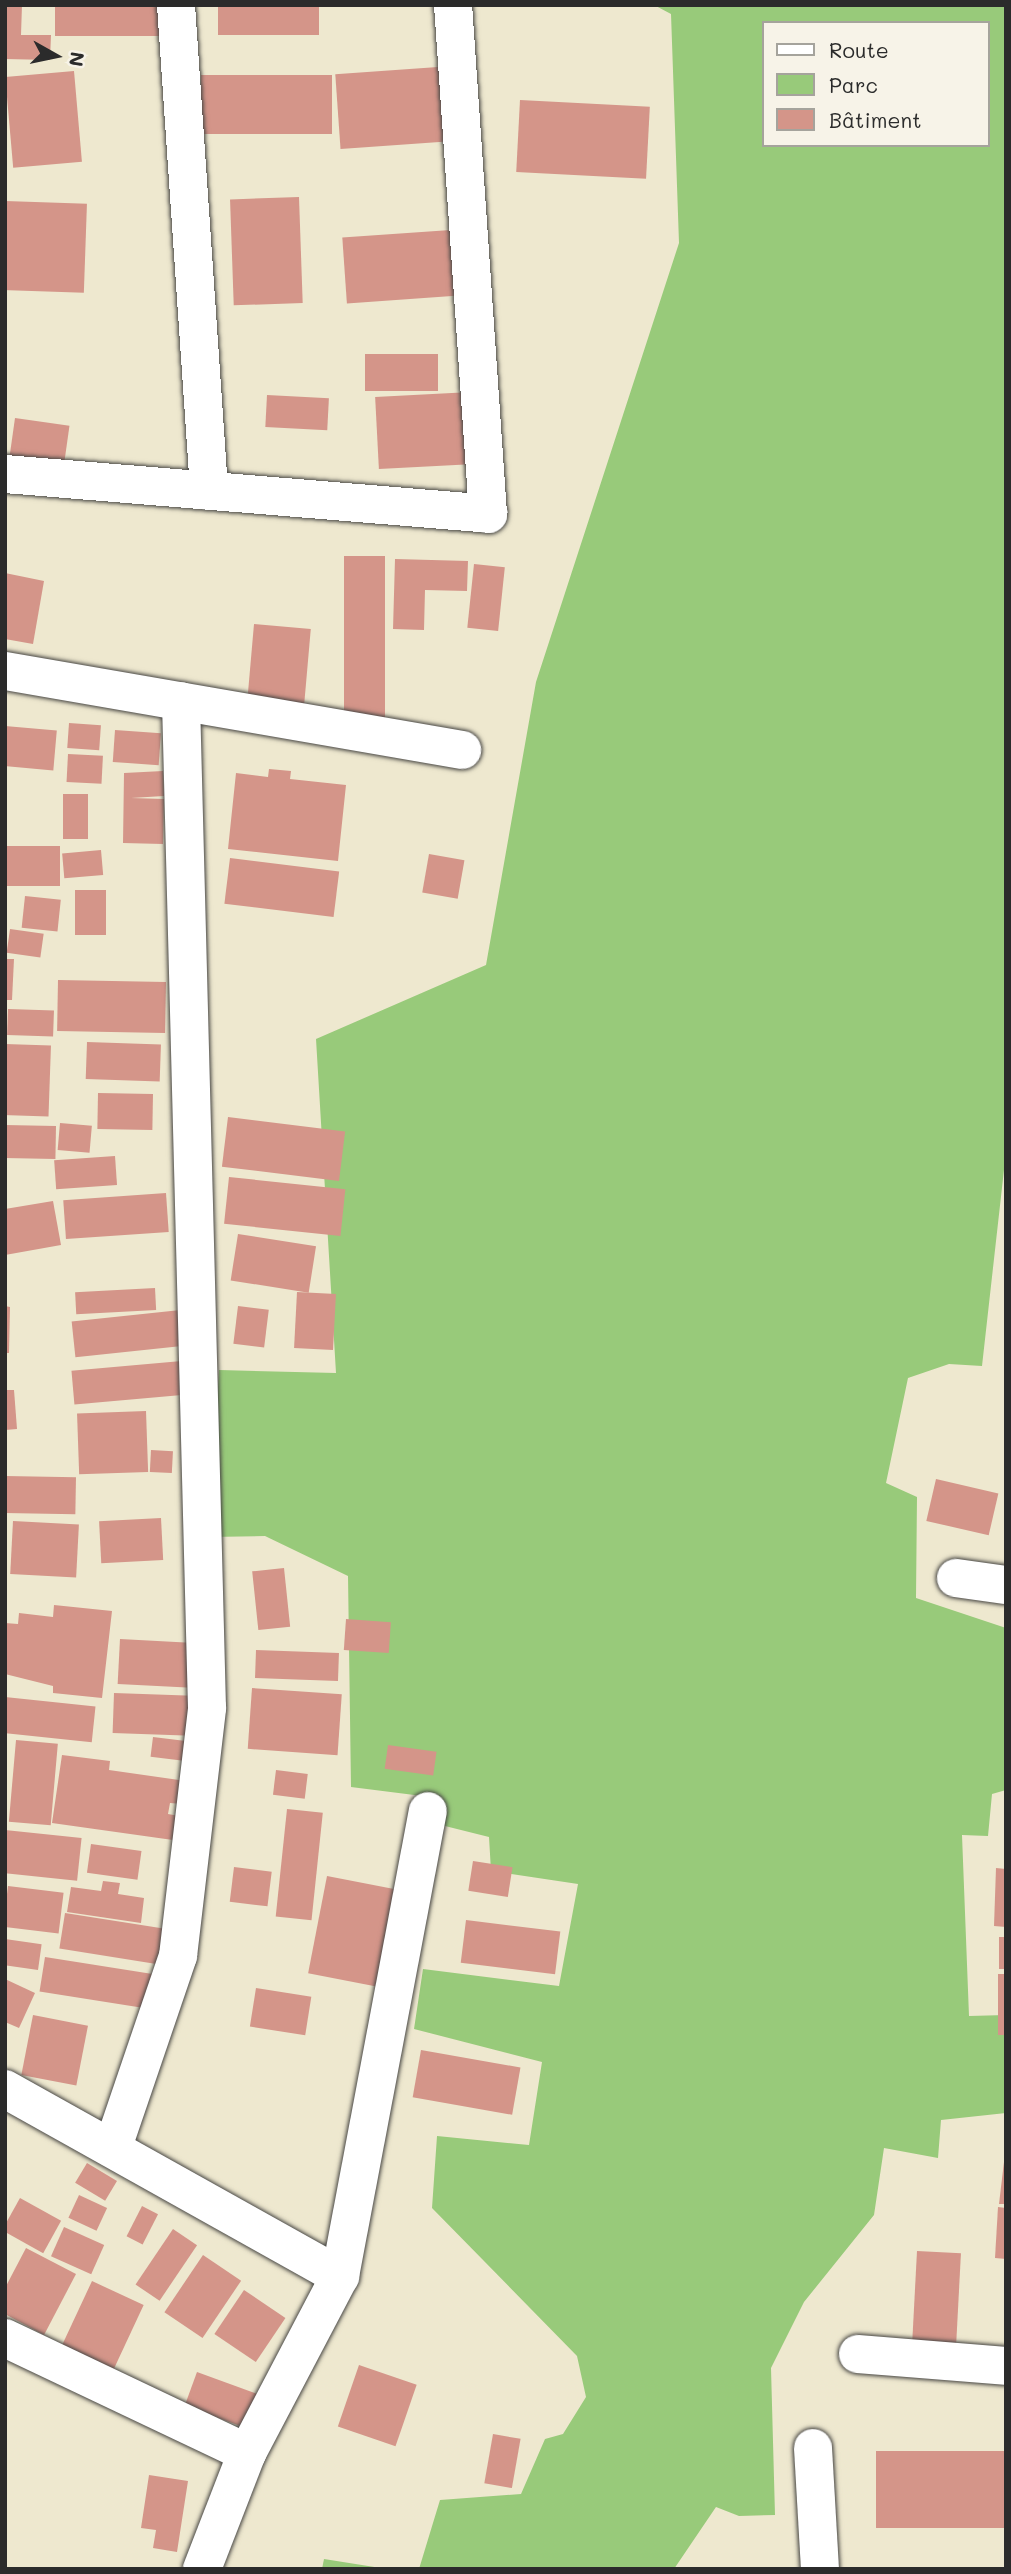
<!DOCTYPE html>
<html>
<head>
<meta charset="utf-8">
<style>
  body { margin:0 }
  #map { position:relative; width:1011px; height:2574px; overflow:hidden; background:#eee8cf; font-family:Mali,sans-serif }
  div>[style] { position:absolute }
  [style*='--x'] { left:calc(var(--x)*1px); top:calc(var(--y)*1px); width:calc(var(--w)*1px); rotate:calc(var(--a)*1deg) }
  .green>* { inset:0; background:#98ca7a }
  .building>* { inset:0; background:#d49589; transform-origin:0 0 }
  .roads { filter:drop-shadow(0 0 2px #484744) drop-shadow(0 0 2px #484744) }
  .street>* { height:38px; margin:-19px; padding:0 19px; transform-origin:19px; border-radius:19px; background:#fff }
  span { translate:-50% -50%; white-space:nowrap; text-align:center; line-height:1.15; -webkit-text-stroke:7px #f7f3e8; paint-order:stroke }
  .frame { position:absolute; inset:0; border:7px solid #2b2b2b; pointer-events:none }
  .legend { position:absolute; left:762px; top:21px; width:228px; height:126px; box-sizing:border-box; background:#f7f3e8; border:2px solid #a5a39c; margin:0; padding:9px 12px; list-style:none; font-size:21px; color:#2b2b2b }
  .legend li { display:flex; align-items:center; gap:14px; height:35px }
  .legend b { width:35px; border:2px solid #a5a39c }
  .north { position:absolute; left:21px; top:21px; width:70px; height:70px; -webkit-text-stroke:5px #f7f3e8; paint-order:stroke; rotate:99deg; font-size:19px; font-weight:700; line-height:28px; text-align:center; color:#2b2b2b }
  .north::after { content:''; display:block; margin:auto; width:24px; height:32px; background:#2b2b2b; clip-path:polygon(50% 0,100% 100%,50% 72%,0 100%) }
</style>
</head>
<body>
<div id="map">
  <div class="green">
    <i style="clip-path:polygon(evenodd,654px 5px,1006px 5px,1006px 1152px,982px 1366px,949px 1364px,908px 1378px,886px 1483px,917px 1497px,916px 1598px,1006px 1628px,1006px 1790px,992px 1794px,988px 1836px,962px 1835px,969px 2016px,1006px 2015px,1006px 2113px,941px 2120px,938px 2158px,884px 2148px,874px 2215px,804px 2302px,771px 2368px,775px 2515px,739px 2516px,716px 2507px,674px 2569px,419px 2569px,440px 2500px,521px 2494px,545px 2439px,563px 2434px,586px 2397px,577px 2356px,432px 2208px,437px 2136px,529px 2145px,542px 2062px,414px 2029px,423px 1969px,559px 1986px,578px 1884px,491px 1871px,489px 1837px,441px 1825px,438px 1798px,351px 1787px,348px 1576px,265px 1536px,209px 1537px,219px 1370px,336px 1373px,316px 1039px,486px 965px,536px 682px,679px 243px,671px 14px,654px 5px,764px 23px,988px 23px,988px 145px,764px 145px,764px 23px)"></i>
    <i style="clip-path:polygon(324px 2559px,387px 2569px,322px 2569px)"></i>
  </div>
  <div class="building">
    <i style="clip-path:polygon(5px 5px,22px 5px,21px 35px,51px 35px,50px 60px,5px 59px)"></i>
    <i style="left:55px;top:5px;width:115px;height:31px"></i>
    <i style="left:218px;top:5px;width:101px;height:30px"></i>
    <i style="left:452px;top:66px;width:75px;height:117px;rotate:86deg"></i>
    <i style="left:74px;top:71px;width:91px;height:69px;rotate:85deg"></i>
    <i style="left:332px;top:75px;width:59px;height:131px;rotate:90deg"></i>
    <i style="left:520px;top:100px;width:130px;height:72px;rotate:3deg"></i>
    <i style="left:299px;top:197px;width:106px;height:69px;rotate:88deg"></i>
    <i style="left:5px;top:201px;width:82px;height:89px;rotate:2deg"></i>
    <i style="left:465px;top:229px;width:66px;height:123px;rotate:86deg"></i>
    <i style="left:438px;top:354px;width:37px;height:73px;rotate:90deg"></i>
    <i style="left:471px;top:392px;width:72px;height:96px;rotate:87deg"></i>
    <i style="left:267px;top:395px;width:62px;height:32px;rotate:3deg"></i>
    <i style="left:15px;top:418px;width:55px;height:52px;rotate:8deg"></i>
    <i style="left:344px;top:556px;width:41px;height:174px"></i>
    <i style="clip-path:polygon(395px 559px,468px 561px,467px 591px,425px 590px,424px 630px,393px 629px)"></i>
    <i style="left:474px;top:564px;width:31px;height:64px;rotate:6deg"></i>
    <i style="clip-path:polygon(5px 573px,44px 581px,33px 644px,5px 639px)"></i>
    <i style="left:254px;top:624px;width:57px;height:96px;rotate:5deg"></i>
    <i style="left:69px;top:723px;width:32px;height:25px;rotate:4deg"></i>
    <i style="left:5px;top:726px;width:52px;height:40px;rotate:5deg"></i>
    <i style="left:115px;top:730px;width:46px;height:32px;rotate:4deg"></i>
    <i style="left:68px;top:754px;width:35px;height:28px;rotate:3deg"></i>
    <i style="clip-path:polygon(269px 769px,291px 771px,290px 779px,346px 785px,338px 861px,228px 849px,236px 773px,268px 777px)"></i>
    <i style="clip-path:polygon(163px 771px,164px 796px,131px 798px,164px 799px,163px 844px,123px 843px,124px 773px)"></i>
    <i style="left:63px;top:794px;width:25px;height:45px"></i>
    <i style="left:60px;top:846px;width:40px;height:54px;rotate:90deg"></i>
    <i style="left:101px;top:850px;width:25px;height:39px;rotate:85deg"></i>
    <i style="left:429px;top:854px;width:36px;height:39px;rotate:10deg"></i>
    <i style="left:230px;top:858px;width:110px;height:46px;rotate:7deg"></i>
    <i style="left:75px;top:890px;width:31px;height:45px"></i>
    <i style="left:25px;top:896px;width:36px;height:32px;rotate:6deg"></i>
    <i style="left:10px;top:929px;width:34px;height:24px;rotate:8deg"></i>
    <i style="clip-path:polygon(5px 959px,14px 959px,12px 1000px,5px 1000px)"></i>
    <i style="left:58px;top:980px;width:108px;height:51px;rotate:1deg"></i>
    <i style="left:8px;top:1009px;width:46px;height:26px;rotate:2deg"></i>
    <i style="left:87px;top:1042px;width:74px;height:37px;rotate:2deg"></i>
    <i style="left:5px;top:1044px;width:46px;height:71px;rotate:2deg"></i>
    <i style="left:98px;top:1093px;width:55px;height:36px;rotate:1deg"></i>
    <i style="left:228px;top:1117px;width:118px;height:50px;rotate:7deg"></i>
    <i style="left:60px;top:1123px;width:32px;height:27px;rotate:5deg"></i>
    <i style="left:5px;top:1125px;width:51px;height:33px;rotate:1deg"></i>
    <i style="left:115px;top:1156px;width:29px;height:61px;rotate:86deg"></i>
    <i style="left:229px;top:1177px;width:117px;height:47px;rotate:6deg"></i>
    <i style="left:166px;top:1193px;width:39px;height:103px;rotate:86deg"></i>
    <i style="clip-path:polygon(53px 1201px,61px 1245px,5px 1255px,5px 1209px)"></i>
    <i style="left:238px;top:1234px;width:79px;height:47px;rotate:9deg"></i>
    <i style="left:155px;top:1288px;width:22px;height:80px;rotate:87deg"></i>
    <i style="left:297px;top:1292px;width:39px;height:56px;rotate:3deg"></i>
    <i style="clip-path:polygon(5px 1306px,10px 1307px,9px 1353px,5px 1353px)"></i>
    <i style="left:238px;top:1306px;width:31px;height:38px;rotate:7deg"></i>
    <i style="left:190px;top:1309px;width:36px;height:119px;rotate:84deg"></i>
    <i style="left:193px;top:1360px;width:34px;height:122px;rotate:85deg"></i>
    <i style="clip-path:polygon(5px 1390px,14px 1390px,17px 1429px,5px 1430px)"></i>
    <i style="left:146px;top:1411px;width:61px;height:69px;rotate:88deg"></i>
    <i style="left:151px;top:1450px;width:22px;height:22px;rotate:3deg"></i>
    <i style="left:5px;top:1476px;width:71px;height:37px;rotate:1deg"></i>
    <i style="left:936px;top:1479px;width:64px;height:43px;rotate:13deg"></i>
    <i style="left:161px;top:1518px;width:42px;height:62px;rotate:87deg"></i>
    <i style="left:13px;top:1521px;width:66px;height:53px;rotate:3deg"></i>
    <i style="left:284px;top:1568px;width:59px;height:32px;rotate:84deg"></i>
    <i style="clip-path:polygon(54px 1605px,112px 1611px,102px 1698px,53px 1693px,53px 1686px,5px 1674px,5px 1623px,18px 1624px,19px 1613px,53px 1617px)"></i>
    <i style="left:346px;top:1619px;width:45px;height:31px;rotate:4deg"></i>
    <i style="left:120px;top:1639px;width:84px;height:45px;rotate:3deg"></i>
    <i style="left:256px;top:1650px;width:83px;height:28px;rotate:2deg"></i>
    <i style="left:252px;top:1688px;width:90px;height:61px;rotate:4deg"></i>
    <i style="left:114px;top:1693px;width:86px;height:40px;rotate:2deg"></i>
    <i style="left:5px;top:1697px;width:91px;height:36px;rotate:6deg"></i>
    <i style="left:153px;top:1737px;width:33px;height:20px;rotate:7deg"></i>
    <i style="left:16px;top:1740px;width:42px;height:82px;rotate:5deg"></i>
    <i style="left:388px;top:1745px;width:49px;height:24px;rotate:8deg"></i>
    <i style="clip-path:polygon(62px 1755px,110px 1761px,109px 1770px,186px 1781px,182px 1804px,170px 1803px,168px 1814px,190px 1818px,187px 1842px,52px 1823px)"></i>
    <i style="left:276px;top:1770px;width:32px;height:25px;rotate:7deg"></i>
    <i style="left:287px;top:1809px;width:36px;height:108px;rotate:6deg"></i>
    <i style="left:5px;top:1830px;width:77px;height:43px;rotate:6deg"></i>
    <i style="left:91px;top:1844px;width:51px;height:29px;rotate:8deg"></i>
    <i style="left:473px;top:1861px;width:40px;height:30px;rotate:9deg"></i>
    <i style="left:234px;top:1867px;width:38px;height:35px;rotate:7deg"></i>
    <i style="clip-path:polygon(996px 1868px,1006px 1869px,1006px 1927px,994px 1926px)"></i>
    <i style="left:327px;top:1876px;width:80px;height:99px;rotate:11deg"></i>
    <i style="clip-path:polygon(103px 1881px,120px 1883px,118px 1894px,144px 1898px,141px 1923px,67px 1912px,71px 1887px,101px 1891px)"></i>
    <i style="left:8px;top:1886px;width:56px;height:41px;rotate:7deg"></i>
    <i style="left:65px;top:1913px;width:106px;height:36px;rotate:9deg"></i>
    <i style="left:466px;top:1920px;width:95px;height:43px;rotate:7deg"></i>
    <i style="left:999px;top:1937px;width:7px;height:32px"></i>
    <i style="left:5px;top:1939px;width:37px;height:26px;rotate:8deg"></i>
    <i style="left:45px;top:1957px;width:120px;height:35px;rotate:9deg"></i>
    <i style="left:998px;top:1974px;width:8px;height:61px"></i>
    <i style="clip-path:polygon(5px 1979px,35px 1993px,19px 2028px,5px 2022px)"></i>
    <i style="left:256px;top:1988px;width:56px;height:39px;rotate:9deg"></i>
    <i style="left:33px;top:2015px;width:56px;height:61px;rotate:11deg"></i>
    <i style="left:421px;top:2050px;width:101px;height:48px;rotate:10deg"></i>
    <i style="clip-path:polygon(1006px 2145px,1006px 2204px,999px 2204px)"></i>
    <i style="left:87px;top:2163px;width:35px;height:23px;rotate:31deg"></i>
    <i style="left:79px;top:2195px;width:31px;height:25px;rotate:25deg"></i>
    <i style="left:20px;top:2198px;width:47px;height:37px;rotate:29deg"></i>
    <i style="left:142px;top:2206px;width:18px;height:34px;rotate:27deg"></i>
    <i style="clip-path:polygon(998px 2207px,1006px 2208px,1006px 2259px,995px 2258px)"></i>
    <i style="left:64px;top:2227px;width:44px;height:32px;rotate:24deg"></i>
    <i style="left:173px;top:2229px;width:29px;height:67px;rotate:34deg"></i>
    <i style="clip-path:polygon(26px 2248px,76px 2274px,44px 2335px,5px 2314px,5px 2288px)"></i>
    <i style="left:917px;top:2251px;width:44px;height:103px;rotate:3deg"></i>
    <i style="left:203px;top:2255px;width:46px;height:69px;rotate:34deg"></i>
    <i style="left:92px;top:2281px;width:57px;height:72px;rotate:25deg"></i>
    <i style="left:244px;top:2290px;width:50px;height:53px;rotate:34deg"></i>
    <i style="left:359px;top:2365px;width:61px;height:65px;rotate:19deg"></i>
    <i style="left:197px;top:2372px;width:71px;height:36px;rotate:20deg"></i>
    <i style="left:493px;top:2434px;width:28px;height:50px;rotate:10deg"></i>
    <i style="left:1006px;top:2451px;width:77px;height:130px;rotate:90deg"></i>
    <i style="clip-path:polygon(149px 2475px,188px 2481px,177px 2552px,153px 2548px,156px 2530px,141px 2528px)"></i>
  </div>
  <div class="roads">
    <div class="street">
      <i style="--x:176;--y:5;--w:487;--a:86.1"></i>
      <i style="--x:5;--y:474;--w:485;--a:4.7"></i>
      <i style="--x:488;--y:514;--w:510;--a:-93.93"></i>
      <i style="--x:5;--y:671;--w:464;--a:9.8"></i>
      <i style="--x:956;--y:1578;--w:50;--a:8"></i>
      <i style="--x:5;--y:2089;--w:384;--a:29.2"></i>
      <i style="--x:114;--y:2144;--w:199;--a:-71.2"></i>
      <i style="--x:178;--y:1956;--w:250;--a:-83.3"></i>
      <i style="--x:207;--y:1708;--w:1007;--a:-91.48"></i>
      <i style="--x:5;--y:2338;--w:268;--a:25.4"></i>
      <i style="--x:858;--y:2354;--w:148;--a:4.6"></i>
      <i style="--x:813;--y:2448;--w:121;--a:86.7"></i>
      <i style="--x:202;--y:2569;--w:124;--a:-68.8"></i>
      <i style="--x:247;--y:2453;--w:200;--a:-62.3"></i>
      <i style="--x:340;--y:2276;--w:473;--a:-79.3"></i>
    </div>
  </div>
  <div class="frame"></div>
  <ul class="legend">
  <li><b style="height:9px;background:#fff"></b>Route</li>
  <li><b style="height:19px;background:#98ca7a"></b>Parc</li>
  <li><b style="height:19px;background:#d49589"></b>Bâtiment</li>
  </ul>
  <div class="north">N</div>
</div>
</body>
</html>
